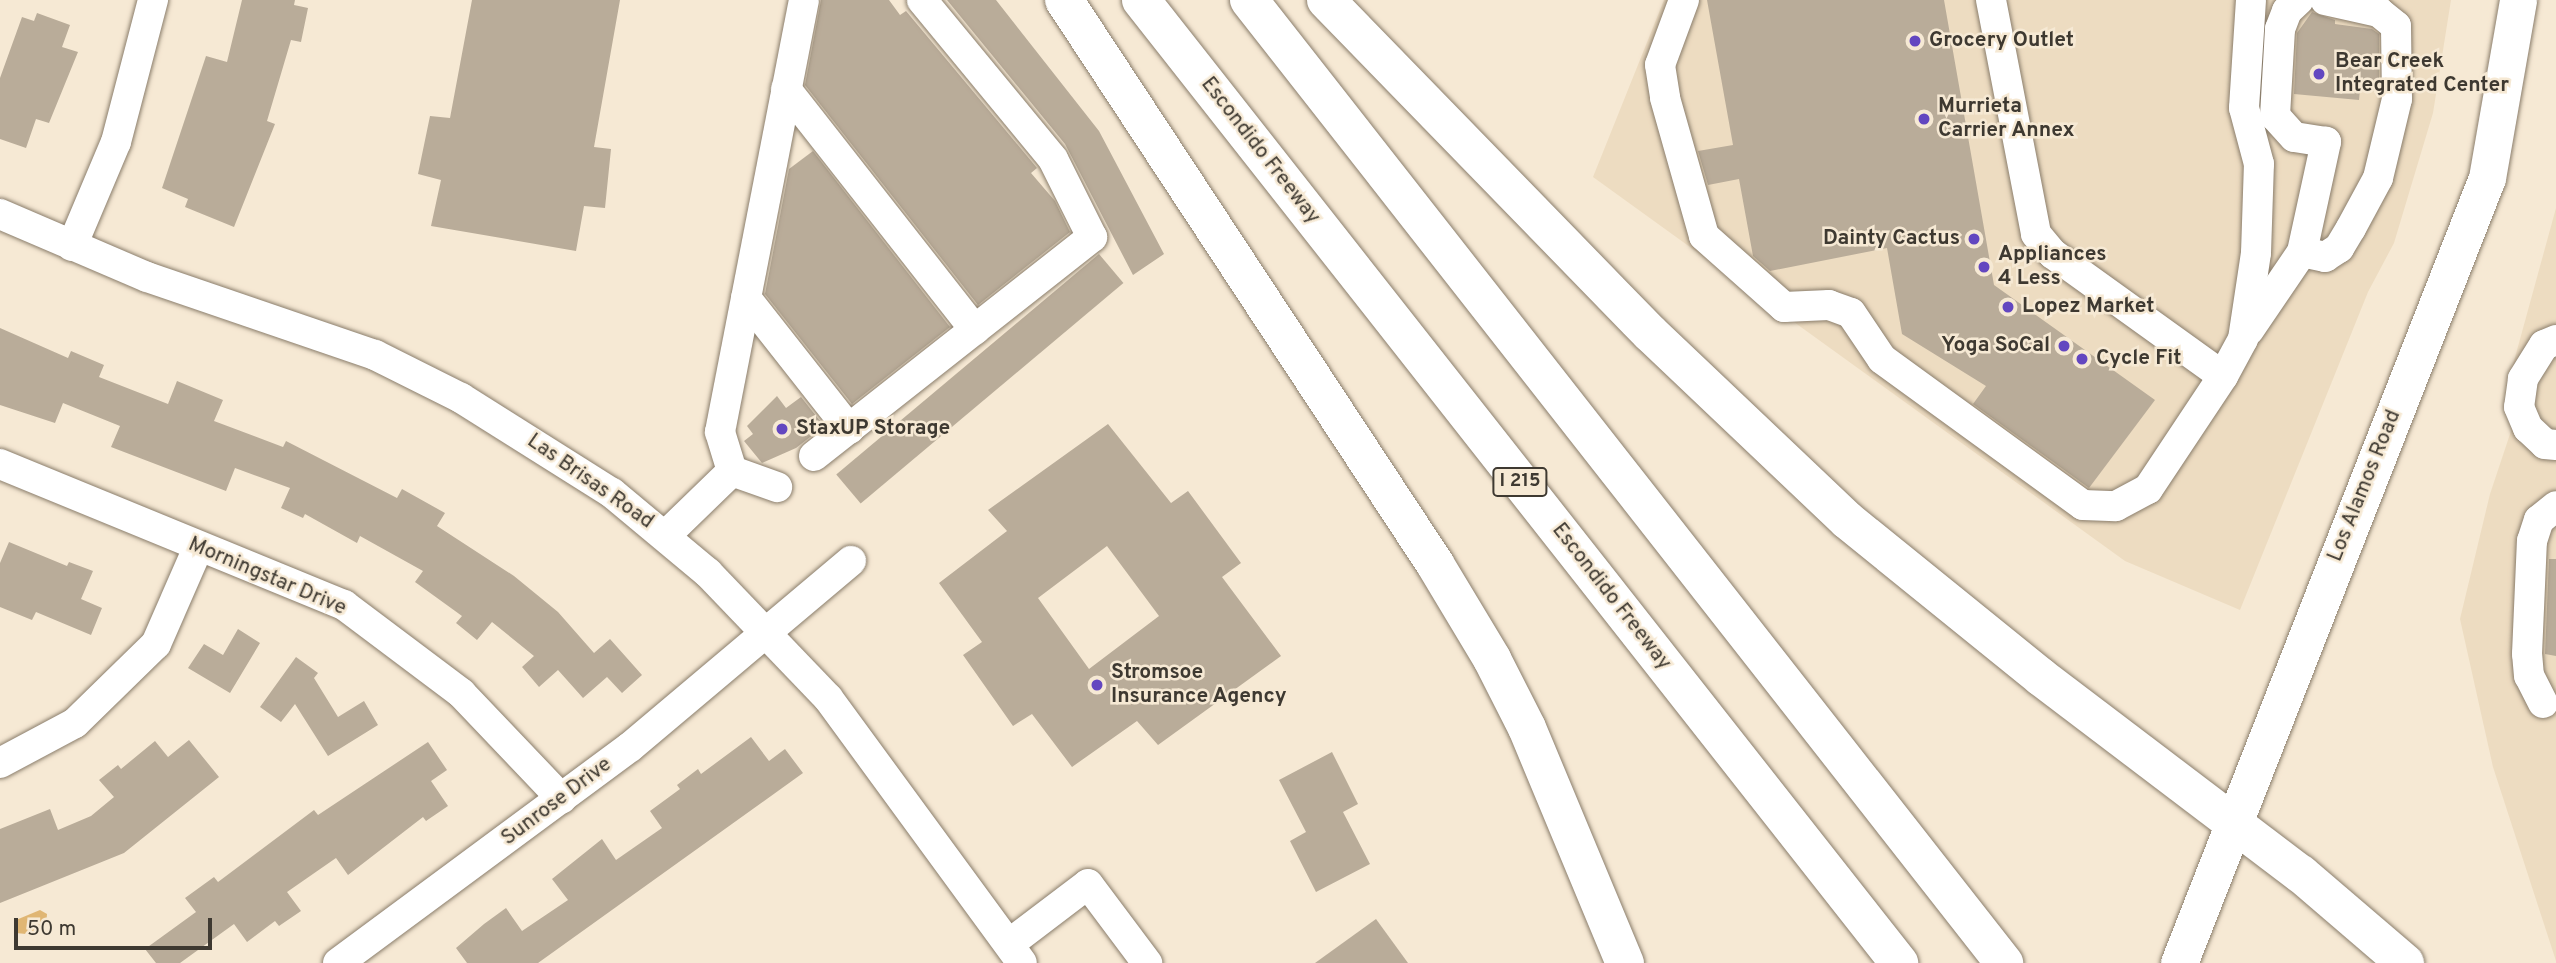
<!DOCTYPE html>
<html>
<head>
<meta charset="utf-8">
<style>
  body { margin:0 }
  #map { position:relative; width:2556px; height:963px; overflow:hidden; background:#f6e9d4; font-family:Overpass,sans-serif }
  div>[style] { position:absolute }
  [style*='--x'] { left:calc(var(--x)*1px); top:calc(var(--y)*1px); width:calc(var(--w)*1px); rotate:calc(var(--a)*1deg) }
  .built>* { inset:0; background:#eddcc1 }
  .water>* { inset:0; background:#e0b673 }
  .building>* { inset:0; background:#b9ac99; transform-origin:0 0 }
  .roads { filter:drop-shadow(0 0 2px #8a7d6b) drop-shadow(0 0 2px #8a7d6b) }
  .minor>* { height:30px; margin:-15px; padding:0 15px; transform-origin:15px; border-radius:15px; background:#fff }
  .major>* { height:37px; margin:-18.5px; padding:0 18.5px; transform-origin:18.5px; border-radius:18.5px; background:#fff }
  .highway>* { height:38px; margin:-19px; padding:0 19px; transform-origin:19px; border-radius:19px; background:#fff }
  .dots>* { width:19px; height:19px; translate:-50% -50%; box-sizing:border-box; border:4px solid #f6e9d4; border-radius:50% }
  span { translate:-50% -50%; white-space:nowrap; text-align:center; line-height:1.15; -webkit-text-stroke:5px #f6e9d4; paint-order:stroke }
  .shield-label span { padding:2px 5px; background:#f6e9d4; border:2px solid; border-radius:5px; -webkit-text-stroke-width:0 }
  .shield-label { font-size:19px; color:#3e3931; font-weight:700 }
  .poi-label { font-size:21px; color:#3e3931; font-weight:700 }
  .left { translate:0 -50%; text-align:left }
  .right { translate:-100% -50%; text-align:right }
  .street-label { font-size:21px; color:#3e3931 }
  .scale { position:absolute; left:14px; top:918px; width:198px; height:32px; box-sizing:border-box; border:4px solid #3e3931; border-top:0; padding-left:9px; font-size:21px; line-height:24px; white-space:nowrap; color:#3e3931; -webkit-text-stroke:5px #f6e9d4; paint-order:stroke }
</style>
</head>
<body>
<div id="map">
  <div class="built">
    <i style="clip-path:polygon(1664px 0,2451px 0,2433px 113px,2394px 243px,2368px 292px,2240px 610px,2125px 561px,1593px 177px)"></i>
    <i style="clip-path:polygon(2556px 208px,2556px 961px,2493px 767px,2460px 619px,2490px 494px,2512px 428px,2505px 394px)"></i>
  </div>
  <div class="water">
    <i style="clip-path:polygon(40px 910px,47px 914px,46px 925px,26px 934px,16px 933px,16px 920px)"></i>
  </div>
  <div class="building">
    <i style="clip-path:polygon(242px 0,295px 0,294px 5px,308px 8px,301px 42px,291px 40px,267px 121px,275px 124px,234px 227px,185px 207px,188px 199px,162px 188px,206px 56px,227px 62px)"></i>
    <i style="clip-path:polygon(472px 0,620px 0,594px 147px,611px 149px,605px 208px,584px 206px,576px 251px,431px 226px,441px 180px,418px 174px,430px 116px,450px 118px)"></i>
    <i style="clip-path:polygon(821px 0,889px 0,900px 15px,906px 11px,1037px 168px,1031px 173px,1055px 201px,1070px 232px,978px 305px,805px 85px)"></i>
    <i style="clip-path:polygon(947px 0,996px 0,1099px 131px,1164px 254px,1133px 275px,1065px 144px)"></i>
    <i style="clip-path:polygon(1707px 0,1944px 0,1994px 285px,2155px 400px,2089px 488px,1973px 404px,1986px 386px,1902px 334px,1887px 248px,1770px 271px,1753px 256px,1739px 179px,1708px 185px,1698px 151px,1733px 145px)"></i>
    <i style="clip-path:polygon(2312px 12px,2335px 20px,2335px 24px,2372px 29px,2379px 34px,2379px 92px,2360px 90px,2359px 100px,2294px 94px,2297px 33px)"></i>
    <i style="clip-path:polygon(37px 13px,70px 25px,62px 47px,78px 52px,49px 123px,36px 119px,26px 148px,0 139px,0 78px,22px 17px,34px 21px)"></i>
    <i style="clip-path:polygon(813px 151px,950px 327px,852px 404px,765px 294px,789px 169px)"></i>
    <i style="left:1099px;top:254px;width:38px;height:343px;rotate:50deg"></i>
    <i style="clip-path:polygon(0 328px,68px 358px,71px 351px,104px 365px,99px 377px,168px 404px,177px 381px,223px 400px,214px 421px,283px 447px,286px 441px,397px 498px,402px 489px,445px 513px,437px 526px,514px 576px,558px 612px,594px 653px,610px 639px,642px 675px,622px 693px,607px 677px,583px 698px,558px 670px,539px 687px,522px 667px,534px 656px,492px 622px,477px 640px,456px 623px,462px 616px,415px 582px,423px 571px,360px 536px,357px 543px,305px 514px,303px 518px,281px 508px,290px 488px,235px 468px,226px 491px,111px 447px,120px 426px,63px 403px,55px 423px,0 405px)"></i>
    <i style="clip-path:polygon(777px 396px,786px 408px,801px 397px,824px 426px,796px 448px,762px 463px,744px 441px,753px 434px,747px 426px)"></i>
    <i style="clip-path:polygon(evenodd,1108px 424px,1171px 503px,1188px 491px,1241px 563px,1222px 577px,1281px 656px,1158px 745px,1137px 721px,1072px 767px,1032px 714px,1013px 726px,963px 655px,982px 642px,939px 583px,1007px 531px,988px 510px,1108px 424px,1107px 546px,1159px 616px,1089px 669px,1038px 598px,1107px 546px)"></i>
    <i style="clip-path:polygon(9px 542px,67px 566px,69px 562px,93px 571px,81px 599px,102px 608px,91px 635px,36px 612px,32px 620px,0 607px,0 563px)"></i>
    <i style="clip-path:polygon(2549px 559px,2556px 559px,2556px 656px,2545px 654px)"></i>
    <i style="clip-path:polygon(238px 629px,260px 643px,230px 693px,188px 668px,204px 644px,223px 655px)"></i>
    <i style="clip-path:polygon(296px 657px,318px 673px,314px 678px,338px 717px,364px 701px,378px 725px,328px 756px,295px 704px,281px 722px,260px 707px)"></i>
    <i style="clip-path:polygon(751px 737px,769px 761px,785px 749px,803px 773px,538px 963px,467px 963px,456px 948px,484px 924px,506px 908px,522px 931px,568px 900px,552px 879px,602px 839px,616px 860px,662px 828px,650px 811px,680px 789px,677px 785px,698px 769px,701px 774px)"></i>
    <i style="clip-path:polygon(189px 740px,219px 777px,124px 853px,0 903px,0 829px,50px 809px,58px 830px,91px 816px,114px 797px,99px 780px,118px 765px,121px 769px,155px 741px,168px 757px)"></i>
    <i style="clip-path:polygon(428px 742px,447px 770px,431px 781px,448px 806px,426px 821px,423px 817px,348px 875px,336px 858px,287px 892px,301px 911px,279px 926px,275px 921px,247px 942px,234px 924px,180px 963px,156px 963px,145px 949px,196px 912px,185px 898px,214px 877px,218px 882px,314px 810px,318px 815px)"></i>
    <i style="clip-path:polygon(1332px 752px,1358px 804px,1343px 812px,1370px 864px,1316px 892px,1290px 841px,1306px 832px,1279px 780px)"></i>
    <i style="clip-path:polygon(1376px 919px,1408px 963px,1315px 963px)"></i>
  </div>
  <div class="roads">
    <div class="minor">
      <i style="--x:1684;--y:0;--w:69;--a:110.3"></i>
      <i style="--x:1660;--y:65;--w:33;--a:81"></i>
      <i style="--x:1665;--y:98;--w:143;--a:74.2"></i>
      <i style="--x:1704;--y:236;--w:107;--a:41.6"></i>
      <i style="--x:1784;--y:307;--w:45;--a:-2.5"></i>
      <i style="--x:1829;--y:305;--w:23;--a:20"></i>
      <i style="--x:1851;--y:313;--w:55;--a:56"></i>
      <i style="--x:1882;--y:359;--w:248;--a:36"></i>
      <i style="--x:2083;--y:505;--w:33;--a:2"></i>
      <i style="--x:2116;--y:506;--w:36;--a:-28"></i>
      <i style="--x:2148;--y:489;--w:136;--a:-56.4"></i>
      <i style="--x:1991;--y:0;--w:238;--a:79.1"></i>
      <i style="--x:2036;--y:234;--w:26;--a:50"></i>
      <i style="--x:2053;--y:254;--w:209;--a:35.7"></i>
      <i style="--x:2223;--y:376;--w:42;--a:-61.6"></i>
      <i style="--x:2243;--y:339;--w:87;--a:-81.4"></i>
      <i style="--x:2256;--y:253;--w:89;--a:-88.1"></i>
      <i style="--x:2259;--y:164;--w:58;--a:-105"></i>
      <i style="--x:2244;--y:108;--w:108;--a:-86.3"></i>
      <i style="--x:786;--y:89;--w:306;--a:51.9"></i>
      <i style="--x:0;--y:214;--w:160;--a:23.2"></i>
      <i style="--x:147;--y:277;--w:241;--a:18.9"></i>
      <i style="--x:375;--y:355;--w:96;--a:26.6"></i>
      <i style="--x:461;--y:398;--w:178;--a:32.2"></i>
      <i style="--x:612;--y:493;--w:125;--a:39.8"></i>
      <i style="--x:708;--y:573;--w:173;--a:46.2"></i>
      <i style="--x:828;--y:698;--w:328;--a:53.8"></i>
      <i style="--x:72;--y:246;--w:113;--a:-67.1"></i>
      <i style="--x:116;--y:142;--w:147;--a:-75.4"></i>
      <i style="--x:2302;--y:252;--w:24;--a:12"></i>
      <i style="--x:2325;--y:257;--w:17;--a:-33"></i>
      <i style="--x:2339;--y:248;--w:23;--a:-59"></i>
      <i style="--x:2351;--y:228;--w:57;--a:-61.6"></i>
      <i style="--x:2378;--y:178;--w:81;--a:-76.5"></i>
      <i style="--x:2397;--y:99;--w:73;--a:-90.8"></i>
      <i style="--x:2396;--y:26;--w:22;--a:-141"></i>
      <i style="--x:2379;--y:12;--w:55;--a:-167.5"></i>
      <i style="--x:746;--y:298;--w:167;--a:51.8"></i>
      <i style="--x:2249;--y:330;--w:94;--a:-55.8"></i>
      <i style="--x:2302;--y:252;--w:113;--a:-77.7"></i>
      <i style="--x:2326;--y:142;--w:32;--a:-171"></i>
      <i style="--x:2294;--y:137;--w:28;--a:-132"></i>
      <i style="--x:2275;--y:116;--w:87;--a:-86.7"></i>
      <i style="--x:2280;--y:29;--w:19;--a:-69"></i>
      <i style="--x:2287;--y:11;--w:16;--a:-43"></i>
      <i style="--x:2556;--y:340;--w:13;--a:157"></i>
      <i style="--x:2544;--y:345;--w:40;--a:122"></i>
      <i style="--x:2523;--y:379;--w:28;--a:98"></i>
      <i style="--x:2519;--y:407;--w:23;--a:67"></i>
      <i style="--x:2528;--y:428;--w:23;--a:43"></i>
      <i style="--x:2545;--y:444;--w:11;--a:5"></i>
      <i style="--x:814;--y:456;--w:354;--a:-38.2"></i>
      <i style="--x:1092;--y:237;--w:87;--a:-116.6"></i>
      <i style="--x:1053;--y:159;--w:206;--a:-129.5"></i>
      <i style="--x:0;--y:464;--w:372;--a:22.3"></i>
      <i style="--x:344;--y:605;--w:146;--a:36.9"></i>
      <i style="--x:461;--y:693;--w:146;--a:46.4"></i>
      <i style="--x:732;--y:471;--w:48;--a:19.6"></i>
      <i style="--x:665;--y:536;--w:93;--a:-44.1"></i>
      <i style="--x:732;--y:471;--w:41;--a:-107.1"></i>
      <i style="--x:720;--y:432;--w:440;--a:-79"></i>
      <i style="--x:2543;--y:703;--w:30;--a:-117"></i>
      <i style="--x:2529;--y:676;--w:22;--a:-95"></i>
      <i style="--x:2527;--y:654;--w:113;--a:-87.5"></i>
      <i style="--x:2532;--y:541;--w:22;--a:-72"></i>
      <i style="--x:2539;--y:520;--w:22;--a:-39"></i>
      <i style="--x:0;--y:763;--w:85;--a:-28.1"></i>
      <i style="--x:75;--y:723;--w:113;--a:-44.3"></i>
      <i style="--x:156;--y:644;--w:105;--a:-66.4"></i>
      <i style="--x:1009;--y:944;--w:99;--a:-37.2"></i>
      <i style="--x:1088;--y:884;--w:99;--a:53.2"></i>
      <i style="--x:338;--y:963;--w:363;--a:-36.5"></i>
      <i style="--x:630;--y:747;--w:289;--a:-40.1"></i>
    </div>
    <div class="major">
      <i style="--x:2179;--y:963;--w:843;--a:-68.58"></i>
      <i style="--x:2487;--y:178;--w:181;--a:-80.1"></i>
    </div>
    <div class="highway">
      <i style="--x:1064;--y:0;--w:675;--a:56.66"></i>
      <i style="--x:1435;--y:564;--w:111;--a:59"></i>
      <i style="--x:1492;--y:659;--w:77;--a:63.1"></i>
      <i style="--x:1527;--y:728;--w:255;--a:67.4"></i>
      <i style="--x:1141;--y:0;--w:1226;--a:51.79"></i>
      <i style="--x:1249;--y:0;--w:1224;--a:51.9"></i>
      <i style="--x:1326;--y:0;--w:465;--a:45.8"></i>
      <i style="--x:1650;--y:333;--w:272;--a:43.5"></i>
      <i style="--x:1847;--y:520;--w:250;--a:39"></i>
      <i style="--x:2041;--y:677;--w:326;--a:37.2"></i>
      <i style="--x:2301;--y:874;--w:137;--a:40.6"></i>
    </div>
  </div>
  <div class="dots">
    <i style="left:1915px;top:41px;background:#6347c0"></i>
    <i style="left:2319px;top:74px;background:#6347c0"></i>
    <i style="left:1924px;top:119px;background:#6347c0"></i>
    <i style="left:1974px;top:239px;background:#6347c0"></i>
    <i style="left:1984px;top:267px;background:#6347c0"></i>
    <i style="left:2008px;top:307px;background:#6347c0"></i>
    <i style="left:2064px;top:346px;background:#6347c0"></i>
    <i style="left:2082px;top:359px;background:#6347c0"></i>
    <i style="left:782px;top:429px;background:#6347c0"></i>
    <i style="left:1097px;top:685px;background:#6347c0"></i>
  </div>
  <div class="shield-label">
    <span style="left:1520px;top:482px">I 215</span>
  </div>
  <div class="poi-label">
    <span class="left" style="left:1929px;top:41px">Grocery Outlet</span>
    <span class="left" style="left:2335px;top:74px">Bear Creek<br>Integrated Center</span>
    <span class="left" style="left:1938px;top:119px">Murrieta<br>Carrier Annex</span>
    <span class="right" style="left:1960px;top:239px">Dainty Cactus</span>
    <span class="left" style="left:1998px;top:267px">Appliances<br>4 Less</span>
    <span class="left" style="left:2022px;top:307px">Lopez Market</span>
    <span class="right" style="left:2050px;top:346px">Yoga SoCal</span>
    <span class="left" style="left:2096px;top:359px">Cycle Fit</span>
    <span class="left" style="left:796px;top:429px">StaxUP Storage</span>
    <span class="left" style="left:1111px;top:685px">Stromsoe<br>Insurance Agency</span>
  </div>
  <div class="street-label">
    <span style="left:1260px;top:151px;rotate:52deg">Escondido Freeway</span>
    <span style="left:590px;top:482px;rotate:35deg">Las Brisas Road</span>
    <span style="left:2365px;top:486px;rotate:-68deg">Los Alamos Road</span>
    <span style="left:267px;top:577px;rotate:23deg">Morningstar Drive</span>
    <span style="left:1611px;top:597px;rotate:52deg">Escondido Freeway</span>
    <span style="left:557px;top:802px;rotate:-37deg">Sunrose Drive</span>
  </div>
  <div class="scale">50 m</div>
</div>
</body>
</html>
